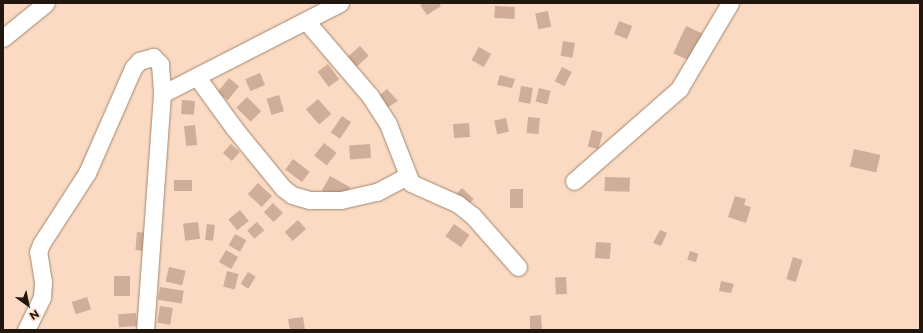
<!DOCTYPE html>
<html>
<head>
<meta charset="utf-8">
<style>
  body { margin:0 }
  #map { position:relative; width:923px; height:333px; overflow:hidden; background:#fadac2; font-family:Montserrat,sans-serif }
  div>[style] { position:absolute }
  [style*='--x'] { left:calc(var(--x)*1px); top:calc(var(--y)*1px); width:calc(var(--w)*1px); rotate:calc(var(--a)*1deg) }
  .building>* { inset:0; background:#cfad98; transform-origin:0 0 }
  .roads { filter:drop-shadow(0 0 1px #a3856e) drop-shadow(0 0 1px #a3856e) }
  .minor>* { height:17px; margin:-8.5px; padding:0 8.5px; transform-origin:8.5px; border-radius:8.5px; background:#fff }
  span { translate:-50% -50%; white-space:nowrap; text-align:center; line-height:1.15; -webkit-text-stroke:3px #fadac2; paint-order:stroke }
  .frame { position:absolute; inset:0; border:4px solid #22170e; pointer-events:none }
  .north { position:absolute; left:8px; top:285px; width:40px; height:40px; -webkit-text-stroke:3px #fadac2; paint-order:stroke; rotate:147deg; font-size:11px; font-weight:700; line-height:16px; text-align:center; color:#22170e }
  .north::after { content:''; display:block; margin:auto; width:14px; height:18px; background:#22170e; clip-path:polygon(50% 0,100% 100%,50% 72%,0 100%) }
</style>
</head>
<body>
<div id="map">
  <div class="building">
    <i style="clip-path:polygon(424px 3px,439px 3px,441px 6px,427px 15px,420px 5px)"></i>
    <i style="left:495px;top:6px;width:20px;height:12px;rotate:3deg"></i>
    <i style="left:548px;top:11px;width:16px;height:13px;rotate:79deg"></i>
    <i style="left:619px;top:21px;width:14px;height:14px;rotate:21deg"></i>
    <i style="left:686px;top:26px;width:21px;height:30px;rotate:25deg"></i>
    <i style="left:563px;top:41px;width:12px;height:15px;rotate:9deg"></i>
    <i style="left:360px;top:46px;width:13px;height:18px;rotate:48deg"></i>
    <i style="left:479px;top:47px;width:14px;height:15px;rotate:30deg"></i>
    <i style="left:328px;top:64px;width:19px;height:13px;rotate:54deg"></i>
    <i style="left:562px;top:67px;width:11px;height:16px;rotate:27deg"></i>
    <i style="left:260px;top:73px;width:13px;height:16px;rotate:67deg"></i>
    <i style="clip-path:polygon(500px 75px,515px 79px,512px 88px,497px 85px)"></i>
    <i style="left:229px;top:78px;width:13px;height:18px;rotate:39deg"></i>
    <i style="left:521px;top:86px;width:12px;height:16px;rotate:9deg"></i>
    <i style="left:539px;top:88px;width:12px;height:14px;rotate:14deg"></i>
    <i style="clip-path:polygon(387px 89px,398px 101px,388px 107px,380px 95px)"></i>
    <i style="left:279px;top:95px;width:17px;height:13px;rotate:73deg"></i>
    <i style="left:247px;top:97px;width:20px;height:15px;rotate:45deg"></i>
    <i style="left:318px;top:99px;width:20px;height:16px;rotate:49deg"></i>
    <i style="left:182px;top:100px;width:13px;height:14px;rotate:4deg"></i>
    <i style="left:342px;top:116px;width:11px;height:20px;rotate:34deg"></i>
    <i style="left:528px;top:117px;width:12px;height:16px;rotate:5deg"></i>
    <i style="left:506px;top:118px;width:14px;height:12px;rotate:78deg"></i>
    <i style="left:469px;top:123px;width:14px;height:16px;rotate:86deg"></i>
    <i style="left:195px;top:125px;width:20px;height:11px;rotate:84deg"></i>
    <i style="left:592px;top:130px;width:11px;height:17px;rotate:15deg"></i>
    <i style="left:324px;top:143px;width:16px;height:16px;rotate:38deg"></i>
    <i style="left:231px;top:144px;width:12px;height:12px;rotate:42deg"></i>
    <i style="left:370px;top:144px;width:14px;height:21px;rotate:86deg"></i>
    <i style="left:854px;top:149px;width:27px;height:18px;rotate:13deg"></i>
    <i style="left:293px;top:159px;width:21px;height:13px;rotate:37deg"></i>
    <i style="left:330px;top:176px;width:23px;height:17px;rotate:29deg"></i>
    <i style="left:605px;top:177px;width:25px;height:14px;rotate:2deg"></i>
    <i style="left:192px;top:180px;width:11px;height:18px;rotate:90deg"></i>
    <i style="left:258px;top:183px;width:19px;height:15px;rotate:43deg"></i>
    <i style="left:462px;top:188px;width:16px;height:9px;rotate:43deg"></i>
    <i style="left:510px;top:189px;width:13px;height:19px"></i>
    <i style="clip-path:polygon(735px 196px,746px 199px,744px 205px,751px 207px,746px 223px,728px 217px)"></i>
    <i style="left:273px;top:203px;width:14px;height:13px;rotate:45deg"></i>
    <i style="left:240px;top:210px;width:14px;height:15px;rotate:51deg"></i>
    <i style="left:298px;top:220px;width:12px;height:18px;rotate:48deg"></i>
    <i style="left:198px;top:222px;width:17px;height:15px;rotate:83deg"></i>
    <i style="left:257px;top:222px;width:11px;height:13px;rotate:49deg"></i>
    <i style="left:207px;top:224px;width:8px;height:16px;rotate:7deg"></i>
    <i style="left:454px;top:224px;width:19px;height:15px;rotate:35deg"></i>
    <i style="clip-path:polygon(660px 230px,667px 233px,661px 246px,653px 243px)"></i>
    <i style="left:137px;top:232px;width:11px;height:18px;rotate:5deg"></i>
    <i style="left:235px;top:234px;width:13px;height:13px;rotate:29deg"></i>
    <i style="left:596px;top:242px;width:15px;height:16px;rotate:4deg"></i>
    <i style="left:226px;top:250px;width:14px;height:14px;rotate:30deg"></i>
    <i style="left:690px;top:251px;width:9px;height:9px;rotate:18deg"></i>
    <i style="left:793px;top:257px;width:10px;height:23px;rotate:17deg"></i>
    <i style="left:169px;top:267px;width:17px;height:15px;rotate:13deg"></i>
    <i style="left:227px;top:271px;width:12px;height:16px;rotate:14deg"></i>
    <i style="left:248px;top:272px;width:9px;height:14px;rotate:32deg"></i>
    <i style="left:114px;top:276px;width:16px;height:20px"></i>
    <i style="left:566px;top:277px;width:17px;height:11px;rotate:87deg"></i>
    <i style="clip-path:polygon(721px 281px,734px 284px,731px 293px,719px 291px)"></i>
    <i style="left:160px;top:287px;width:24px;height:13px;rotate:9deg"></i>
    <i style="left:87px;top:297px;width:13px;height:16px;rotate:72deg"></i>
    <i style="left:160px;top:306px;width:13px;height:17px;rotate:9deg"></i>
    <i style="left:136px;top:313px;width:13px;height:18px;rotate:86deg"></i>
    <i style="clip-path:polygon(541px 315px,542px 330px,530px 330px,530px 316px)"></i>
    <i style="clip-path:polygon(303px 317px,305px 330px,290px 330px,288px 319px)"></i>
  </div>
  <div class="roads">
    <div class="minor">
      <i style="--x:306;--y:21;--w:99;--a:49.5"></i>
      <i style="--x:370;--y:96;--w:33;--a:57"></i>
      <i style="--x:388;--y:124;--w:63;--a:68.7"></i>
      <i style="--x:411;--y:183;--w:51;--a:24.1"></i>
      <i style="--x:458;--y:204;--w:19;--a:39"></i>
      <i style="--x:473;--y:216;--w:68;--a:48.6"></i>
      <i style="--x:3;--y:38;--w:55;--a:-39.1"></i>
      <i style="--x:197;--y:77;--w:63;--a:54"></i>
      <i style="--x:234;--y:128;--w:77;--a:50.8"></i>
      <i style="--x:283;--y:188;--w:11;--a:38"></i>
      <i style="--x:292;--y:195;--w:19;--a:16"></i>
      <i style="--x:310;--y:200;--w:31;--a:0"></i>
      <i style="--x:341;--y:200;--w:37;--a:-13"></i>
      <i style="--x:377;--y:192;--w:34;--a:-28"></i>
      <i style="--x:162;--y:94;--w:200;--a:-27.1"></i>
      <i style="--x:574;--y:181;--w:140;--a:-41.2"></i>
      <i style="--x:679;--y:89;--w:100;--a:-59.3"></i>
      <i style="--x:26;--y:330;--w:37;--a:-64"></i>
      <i style="--x:42;--y:297;--w:15;--a:-86"></i>
      <i style="--x:43;--y:282;--w:30;--a:-99"></i>
      <i style="--x:38;--y:252;--w:9;--a:-69"></i>
      <i style="--x:41;--y:244;--w:85;--a:-57.1"></i>
      <i style="--x:87;--y:173;--w:115;--a:-66.3"></i>
      <i style="--x:133;--y:68;--w:9;--a:-49"></i>
      <i style="--x:139;--y:61;--w:15;--a:-16"></i>
      <i style="--x:153;--y:57;--w:10;--a:45"></i>
      <i style="--x:160;--y:64;--w:30;--a:86"></i>
      <i style="--x:162;--y:94;--w:237;--a:94.1"></i>
    </div>
  </div>
  <div class="frame"></div>
  <div class="north">N</div>
</div>
</body>
</html>
